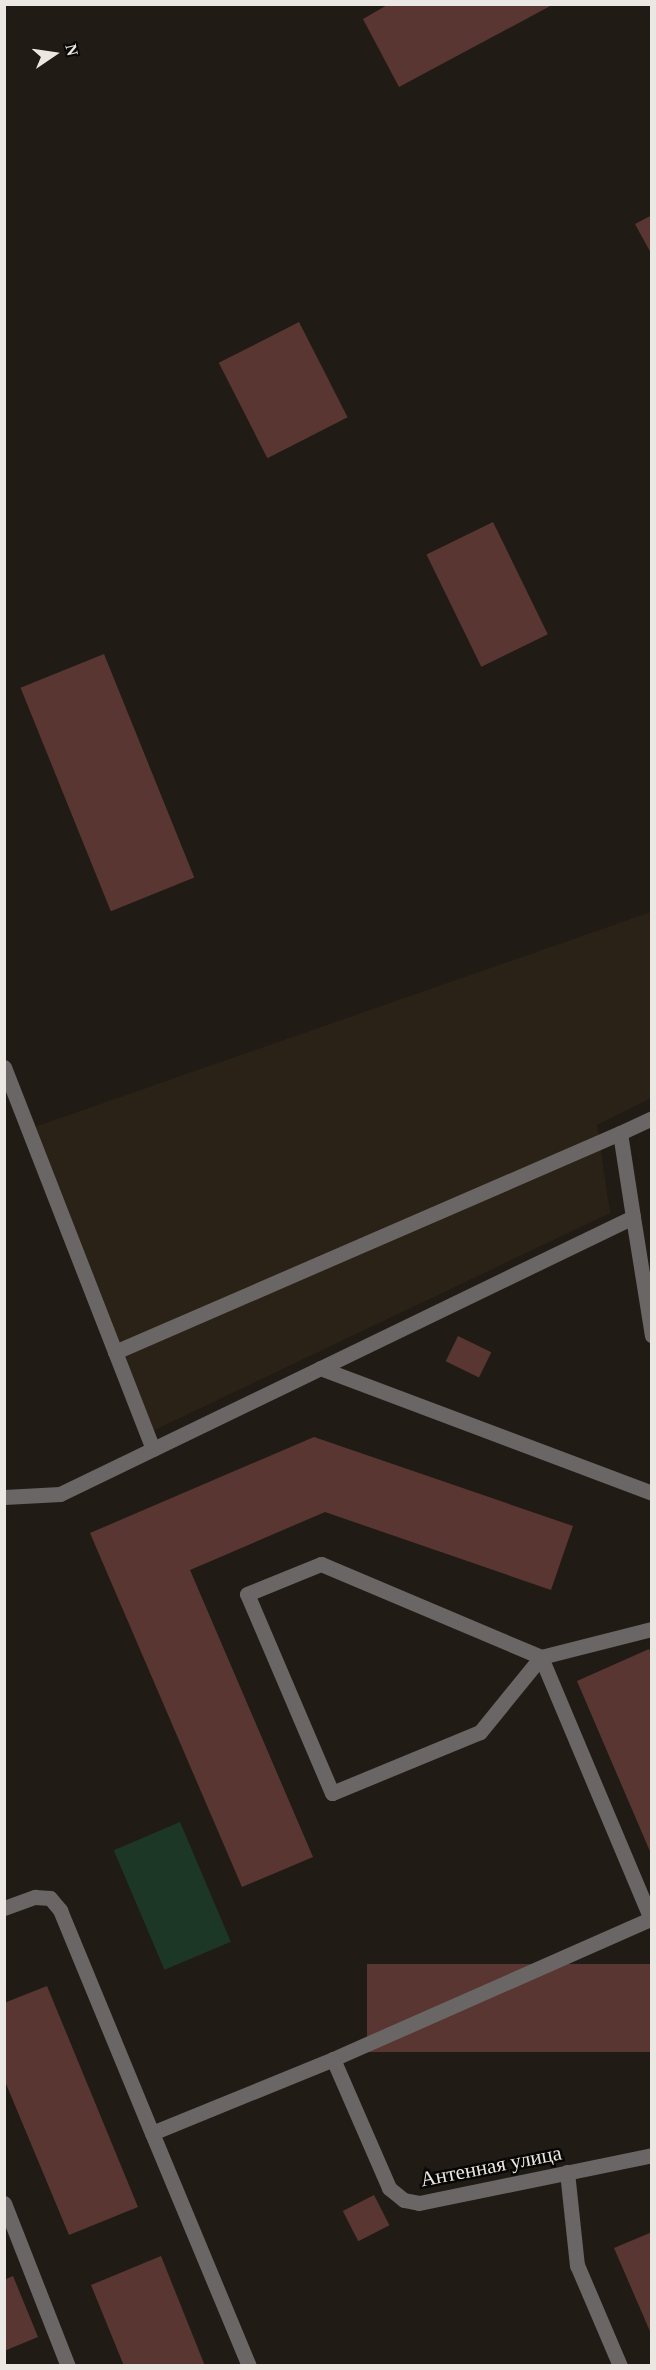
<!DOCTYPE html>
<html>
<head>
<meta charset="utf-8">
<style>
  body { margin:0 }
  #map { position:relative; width:656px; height:2370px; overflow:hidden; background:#201c15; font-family:Georgia,serif }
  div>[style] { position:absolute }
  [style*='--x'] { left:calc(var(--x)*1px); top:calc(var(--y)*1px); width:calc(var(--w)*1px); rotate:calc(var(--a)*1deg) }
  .built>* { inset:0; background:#2a2216 }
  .green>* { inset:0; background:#1c3725; transform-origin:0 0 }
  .building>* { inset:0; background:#593632; transform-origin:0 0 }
  .service>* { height:15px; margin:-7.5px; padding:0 7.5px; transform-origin:7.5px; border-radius:7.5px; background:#6b6666 }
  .minor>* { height:15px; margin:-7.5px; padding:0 7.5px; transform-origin:7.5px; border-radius:7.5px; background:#6b6666 }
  span { translate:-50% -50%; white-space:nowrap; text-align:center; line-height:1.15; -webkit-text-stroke:5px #080705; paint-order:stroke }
  .street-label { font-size:21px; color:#ebe8e3 }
  .frame { position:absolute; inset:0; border:6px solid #ebe8e3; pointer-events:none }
  .north { position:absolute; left:24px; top:24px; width:60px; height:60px; -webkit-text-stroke:4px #080705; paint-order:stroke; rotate:77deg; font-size:16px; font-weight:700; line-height:24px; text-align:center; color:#ebe8e3 }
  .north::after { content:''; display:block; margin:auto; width:21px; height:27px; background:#ebe8e3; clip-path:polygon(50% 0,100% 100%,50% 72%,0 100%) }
</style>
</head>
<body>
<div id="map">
  <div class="built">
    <i style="clip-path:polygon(651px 912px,651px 1098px,597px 1125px,610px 1213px,144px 1435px,29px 1129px)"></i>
  </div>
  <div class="green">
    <i style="left:180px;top:1822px;width:130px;height:72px;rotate:67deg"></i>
  </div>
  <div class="building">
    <i style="clip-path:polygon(389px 4px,554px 4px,399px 87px,363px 19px)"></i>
    <i style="clip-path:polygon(652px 215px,652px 255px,635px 224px)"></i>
    <i style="left:299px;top:322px;width:107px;height:90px;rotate:63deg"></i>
    <i style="left:493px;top:522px;width:125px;height:74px;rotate:64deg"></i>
    <i style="left:104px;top:654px;width:241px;height:90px;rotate:68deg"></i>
    <i style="left:458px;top:1336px;width:37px;height:28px;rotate:26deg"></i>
    <i style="clip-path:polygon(314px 1437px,573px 1526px,551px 1590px,325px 1512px,190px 1570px,313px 1857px,242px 1887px,90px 1533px)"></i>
    <i style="clip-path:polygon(649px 1649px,652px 1655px,652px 1856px,577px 1681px)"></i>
    <i style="left:652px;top:1964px;width:88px;height:285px;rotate:90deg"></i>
    <i style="clip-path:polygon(47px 1986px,138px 2207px,69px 2235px,4px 2079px,4px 2003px)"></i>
    <i style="left:374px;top:2195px;width:34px;height:35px;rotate:63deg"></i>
    <i style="clip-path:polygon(652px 2232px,652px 2336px,614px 2248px)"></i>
    <i style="clip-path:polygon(161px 2256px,205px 2366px,124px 2366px,91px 2285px)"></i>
    <i style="clip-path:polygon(13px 2276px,38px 2337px,4px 2351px,4px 2280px)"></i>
  </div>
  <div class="service">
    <i style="--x:4;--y:1067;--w:410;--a:68.7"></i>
    <i style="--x:115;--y:1352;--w:550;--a:-23.44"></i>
    <i style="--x:320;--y:1368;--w:355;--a:20.6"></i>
    <i style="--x:333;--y:2059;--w:347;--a:-23.8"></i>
    <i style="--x:651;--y:1919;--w:284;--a:-112.8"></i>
    <i style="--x:541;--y:1657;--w:97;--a:129.1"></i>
    <i style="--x:480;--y:1732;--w:160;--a:157.6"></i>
    <i style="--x:332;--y:1793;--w:216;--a:-113.1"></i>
    <i style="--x:247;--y:1594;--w:80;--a:-22.1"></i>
    <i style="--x:321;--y:1564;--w:239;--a:22.9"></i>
    <i style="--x:541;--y:1657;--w:114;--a:-14.2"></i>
    <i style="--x:152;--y:2133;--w:252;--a:67.4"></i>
    <i style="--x:567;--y:2172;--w:94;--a:83.9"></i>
    <i style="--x:577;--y:2265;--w:110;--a:66.9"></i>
    <i style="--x:4;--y:2203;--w:175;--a:68.6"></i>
  </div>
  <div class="minor">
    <i style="--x:633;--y:1217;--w:120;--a:80.9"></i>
    <i style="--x:4;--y:1497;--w:56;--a:-3.1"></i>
    <i style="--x:60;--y:1494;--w:636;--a:-25.8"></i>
    <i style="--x:633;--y:1217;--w:85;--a:-98.8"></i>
    <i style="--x:620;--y:1133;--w:35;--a:-25"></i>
    <i style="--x:4;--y:1908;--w:33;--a:-20"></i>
    <i style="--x:35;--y:1897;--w:15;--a:4"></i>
    <i style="--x:50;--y:1898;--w:16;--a:50"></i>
    <i style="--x:60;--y:1910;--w:241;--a:67.6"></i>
    <i style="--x:152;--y:2133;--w:196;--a:-22.2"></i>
    <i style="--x:333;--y:2059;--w:141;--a:66.5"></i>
    <i style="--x:389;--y:2188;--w:19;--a:39"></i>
    <i style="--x:404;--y:2200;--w:15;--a:11"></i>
    <i style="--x:419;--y:2203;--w:238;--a:-11.6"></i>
  </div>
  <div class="street-label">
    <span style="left:491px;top:2166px;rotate:-11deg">Антенная улица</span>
  </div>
  <div class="frame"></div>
  <div class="north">N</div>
</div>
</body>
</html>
